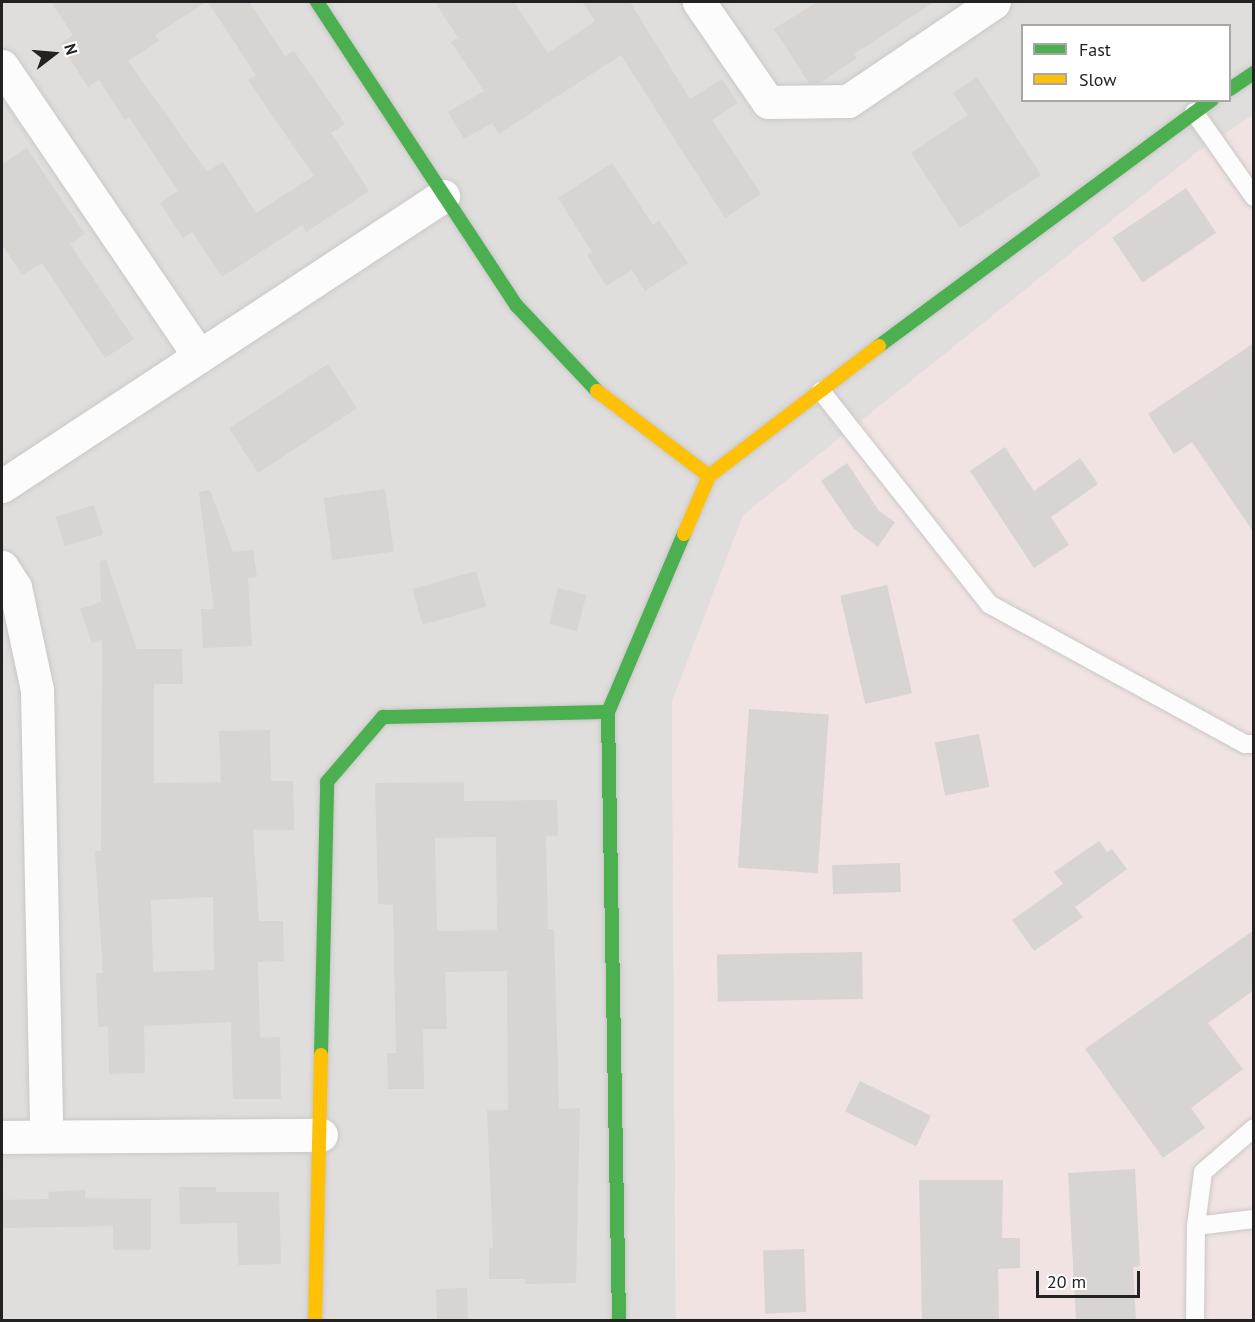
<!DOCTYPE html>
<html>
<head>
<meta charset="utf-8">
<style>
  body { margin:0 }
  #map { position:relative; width:1255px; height:1322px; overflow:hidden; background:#f0eeeb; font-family:"PT Sans",sans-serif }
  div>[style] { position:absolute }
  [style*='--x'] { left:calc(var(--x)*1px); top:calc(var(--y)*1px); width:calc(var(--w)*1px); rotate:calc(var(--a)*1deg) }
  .residential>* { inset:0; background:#dfdedc }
  .commercial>* { inset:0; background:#f1e3e1 }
  .building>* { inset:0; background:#d7d4d2; transform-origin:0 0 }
  .roads { filter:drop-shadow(0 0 2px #c9c8c7) drop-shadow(0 0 2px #c9c8c7) }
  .lane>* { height:18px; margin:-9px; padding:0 9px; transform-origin:9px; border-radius:9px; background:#fdfcfc }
  .street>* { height:33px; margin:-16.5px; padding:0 16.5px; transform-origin:16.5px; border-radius:16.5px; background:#fdfcfc }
  .fast>* { height:14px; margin:-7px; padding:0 7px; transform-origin:7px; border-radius:7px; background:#4caf50 }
  .slow>* { height:14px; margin:-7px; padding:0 7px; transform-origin:7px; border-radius:7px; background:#ffc107 }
  span { translate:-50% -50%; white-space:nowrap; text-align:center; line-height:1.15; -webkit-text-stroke:4.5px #fff; paint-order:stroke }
  .frame { position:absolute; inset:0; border:3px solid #222; pointer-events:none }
  .legend { position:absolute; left:1021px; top:24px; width:210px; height:78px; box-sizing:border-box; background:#fff; border:2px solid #a7a7a7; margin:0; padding:8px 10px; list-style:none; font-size:18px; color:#222 }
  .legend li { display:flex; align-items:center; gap:12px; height:30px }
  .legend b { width:30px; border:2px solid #a7a7a7 }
  .north { position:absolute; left:24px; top:24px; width:60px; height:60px; -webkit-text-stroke:4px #fff; paint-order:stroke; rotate:74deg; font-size:16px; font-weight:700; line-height:24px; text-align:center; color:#222 }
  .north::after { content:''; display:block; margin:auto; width:21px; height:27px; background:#222; clip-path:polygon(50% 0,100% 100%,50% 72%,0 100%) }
  .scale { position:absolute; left:1036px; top:1271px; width:104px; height:27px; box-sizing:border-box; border:3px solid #222; border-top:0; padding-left:8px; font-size:18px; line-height:21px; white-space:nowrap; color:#222; -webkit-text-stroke:4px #fff; paint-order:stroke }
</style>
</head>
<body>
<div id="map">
  <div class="residential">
    <i style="clip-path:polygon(evenodd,2px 2px,1253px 2px,1253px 115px,1196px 153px,672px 701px,676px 1320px,2px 1320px,2px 2px,1022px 26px,1230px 26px,1230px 100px,1022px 100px,1022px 26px)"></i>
  </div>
  <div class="commercial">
    <i style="clip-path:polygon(1253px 115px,1253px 1320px,676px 1320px,672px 701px,743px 515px,1196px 153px)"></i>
  </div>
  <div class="building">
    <i style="clip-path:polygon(51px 2px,206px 2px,155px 35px,159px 41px,128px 61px,207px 172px,223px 162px,256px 213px,314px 176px,248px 80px,256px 75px,208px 2px,249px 2px,285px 56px,294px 51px,345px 124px,331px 133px,369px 191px,306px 232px,302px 225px,222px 277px,192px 232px,183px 238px,160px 203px,178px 191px,129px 117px,125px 120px,99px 80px,88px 87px,60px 44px,73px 35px)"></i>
    <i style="clip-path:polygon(435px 2px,514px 2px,548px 53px,595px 21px,582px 2px,630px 2px,690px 99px,722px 79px,738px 103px,712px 120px,761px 194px,725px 218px,621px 55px,499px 134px,492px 123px,464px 139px,448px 112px,484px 91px,451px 42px,458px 38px)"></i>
    <i style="clip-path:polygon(817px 2px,934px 2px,854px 54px,857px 58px,820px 83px,809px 83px,774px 29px)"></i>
    <i style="clip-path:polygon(977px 77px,1041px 175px,960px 228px,911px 153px,968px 115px,953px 93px)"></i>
    <i style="clip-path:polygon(27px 148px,85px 234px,70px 244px,134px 339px,105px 358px,42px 263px,22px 275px,2px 244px,2px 164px)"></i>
    <i style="clip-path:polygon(612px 163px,653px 225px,659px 220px,688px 263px,645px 291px,632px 270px,606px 286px,587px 255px,592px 252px,558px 198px)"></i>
    <i style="left:1186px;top:188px;width:54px;height:89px;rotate:56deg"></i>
    <i style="clip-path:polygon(1254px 343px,1254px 533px,1192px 442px,1174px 454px,1148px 414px)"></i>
    <i style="left:328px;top:364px;width:53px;height:118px;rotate:57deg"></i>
    <i style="clip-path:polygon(1005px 447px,1034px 491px,1080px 458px,1098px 484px,1051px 517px,1069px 545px,1034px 568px,970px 471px)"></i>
    <i style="clip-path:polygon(847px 463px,879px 511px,895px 522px,878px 547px,854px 529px,821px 481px)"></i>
    <i style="left:385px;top:489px;width:63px;height:62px;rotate:82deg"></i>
    <i style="clip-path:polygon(210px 490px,233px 552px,253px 550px,257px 577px,248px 578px,252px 646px,203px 648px,201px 609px,214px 609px,199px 492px)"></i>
    <i style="left:94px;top:505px;width:31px;height:40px;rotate:73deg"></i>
    <i style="clip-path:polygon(evenodd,106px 560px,137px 649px,182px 649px,183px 684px,154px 684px,154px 783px,221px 782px,219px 731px,270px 730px,271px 781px,293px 781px,294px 830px,253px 830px,259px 921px,283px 921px,284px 961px,258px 962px,260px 1038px,280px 1037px,281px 1099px,233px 1099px,231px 1022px,144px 1026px,145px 1073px,109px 1074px,108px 1027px,98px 1027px,96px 973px,103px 973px,95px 851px,101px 851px,102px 639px,92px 643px,80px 609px,101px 602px,100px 561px,106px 560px,213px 897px,214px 970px,153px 972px,151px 900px,213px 897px)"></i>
    <i style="left:476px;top:571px;width:37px;height:66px;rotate:74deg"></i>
    <i style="left:887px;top:585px;width:111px;height:48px;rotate:77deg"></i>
    <i style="left:558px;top:588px;width:29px;height:37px;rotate:14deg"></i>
    <i style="left:749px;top:709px;width:80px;height:159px;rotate:4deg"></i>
    <i style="left:979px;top:734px;width:54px;height:45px;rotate:79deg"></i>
    <i style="clip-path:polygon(evenodd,464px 782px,464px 801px,557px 800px,558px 836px,546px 836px,548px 929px,554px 929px,559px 1109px,580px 1108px,576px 1283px,525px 1284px,525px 1279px,489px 1279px,489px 1248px,493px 1248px,487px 1110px,508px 1110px,507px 971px,445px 972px,447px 1029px,423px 1029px,424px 1089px,388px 1089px,387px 1053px,396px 1053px,393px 905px,378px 904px,375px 783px,464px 782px,496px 837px,497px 930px,437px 931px,435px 838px,496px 837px)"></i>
    <i style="clip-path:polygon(1099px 841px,1107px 852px,1112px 849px,1127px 869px,1075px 907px,1083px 917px,1034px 951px,1012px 920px,1063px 884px,1054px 872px)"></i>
    <i style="left:900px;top:863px;width:29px;height:68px;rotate:88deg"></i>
    <i style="clip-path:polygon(1254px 930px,1254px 990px,1208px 1023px,1243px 1069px,1191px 1108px,1205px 1128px,1163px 1158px,1085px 1049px)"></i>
    <i style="left:862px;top:952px;width:47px;height:145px;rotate:89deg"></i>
    <i style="left:860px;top:1081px;width:79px;height:34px;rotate:26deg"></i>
    <i style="clip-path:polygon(1135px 1169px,1140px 1266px,1133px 1267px,1136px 1320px,1076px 1320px,1068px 1173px)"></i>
    <i style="clip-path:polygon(919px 1180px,1003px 1180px,1002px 1238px,1020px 1238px,1020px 1268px,998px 1269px,999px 1320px,922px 1320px)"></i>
    <i style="clip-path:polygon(179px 1187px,216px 1187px,216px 1192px,279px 1192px,281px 1264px,238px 1265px,237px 1223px,180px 1224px)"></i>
    <i style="clip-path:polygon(85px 1190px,85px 1198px,151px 1199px,151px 1250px,113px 1250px,113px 1226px,2px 1228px,2px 1200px,49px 1199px,48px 1192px)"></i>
    <i style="left:804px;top:1249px;width:63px;height:41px;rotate:88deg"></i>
    <i style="left:467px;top:1288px;width:32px;height:31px;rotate:88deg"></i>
  </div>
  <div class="roads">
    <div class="lane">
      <i style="--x:1194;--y:112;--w:104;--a:54.8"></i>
      <i style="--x:821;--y:391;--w:271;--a:51.7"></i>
      <i style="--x:989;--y:604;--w:292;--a:28.7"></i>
      <i style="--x:1245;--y:744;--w:9;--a:0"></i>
      <i style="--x:1196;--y:1226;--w:54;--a:-82.6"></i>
      <i style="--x:1203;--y:1172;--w:67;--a:-40.8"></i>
      <i style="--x:1195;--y:1320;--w:94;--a:-89.4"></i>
      <i style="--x:1196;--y:1226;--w:58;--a:-6.9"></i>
    </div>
    <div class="street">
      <i style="--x:699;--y:2;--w:121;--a:55.4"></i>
      <i style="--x:768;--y:102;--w:80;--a:-0.7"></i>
      <i style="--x:848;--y:101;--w:176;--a:-34.1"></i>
      <i style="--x:2;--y:66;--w:351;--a:55.8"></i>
      <i style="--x:2;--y:486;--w:528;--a:-33.33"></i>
      <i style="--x:2;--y:567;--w:24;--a:57"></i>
      <i style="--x:15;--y:587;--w:105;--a:77.9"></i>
      <i style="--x:37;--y:690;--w:446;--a:88.8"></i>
      <i style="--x:2;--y:1137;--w:319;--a:-0.4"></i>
    </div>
    <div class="fast">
      <i style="--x:317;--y:2;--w:364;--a:56.7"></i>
      <i style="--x:517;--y:306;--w:117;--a:46.7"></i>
      <i style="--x:1230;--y:89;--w:29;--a:-34"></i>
      <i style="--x:879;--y:346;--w:414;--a:-36.5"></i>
      <i style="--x:321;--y:1055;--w:273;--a:-88.7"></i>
      <i style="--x:327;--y:782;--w:86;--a:-49.3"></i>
      <i style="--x:383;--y:717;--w:225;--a:-1.3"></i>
      <i style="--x:619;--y:1320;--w:608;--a:-91.04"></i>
      <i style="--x:608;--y:712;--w:194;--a:-66.9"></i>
    </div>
    <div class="slow">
      <i style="--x:597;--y:391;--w:141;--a:37.2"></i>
      <i style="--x:684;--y:534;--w:63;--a:-66.7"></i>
      <i style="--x:709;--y:476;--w:214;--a:-37.4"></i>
      <i style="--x:315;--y:1320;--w:265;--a:-88.7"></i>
    </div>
  </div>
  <div class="frame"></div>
  <ul class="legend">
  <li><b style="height:8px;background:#4caf50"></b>Fast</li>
  <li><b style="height:8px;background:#ffc107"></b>Slow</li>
  </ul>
  <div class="north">N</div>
  <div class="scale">20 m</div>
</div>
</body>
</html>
